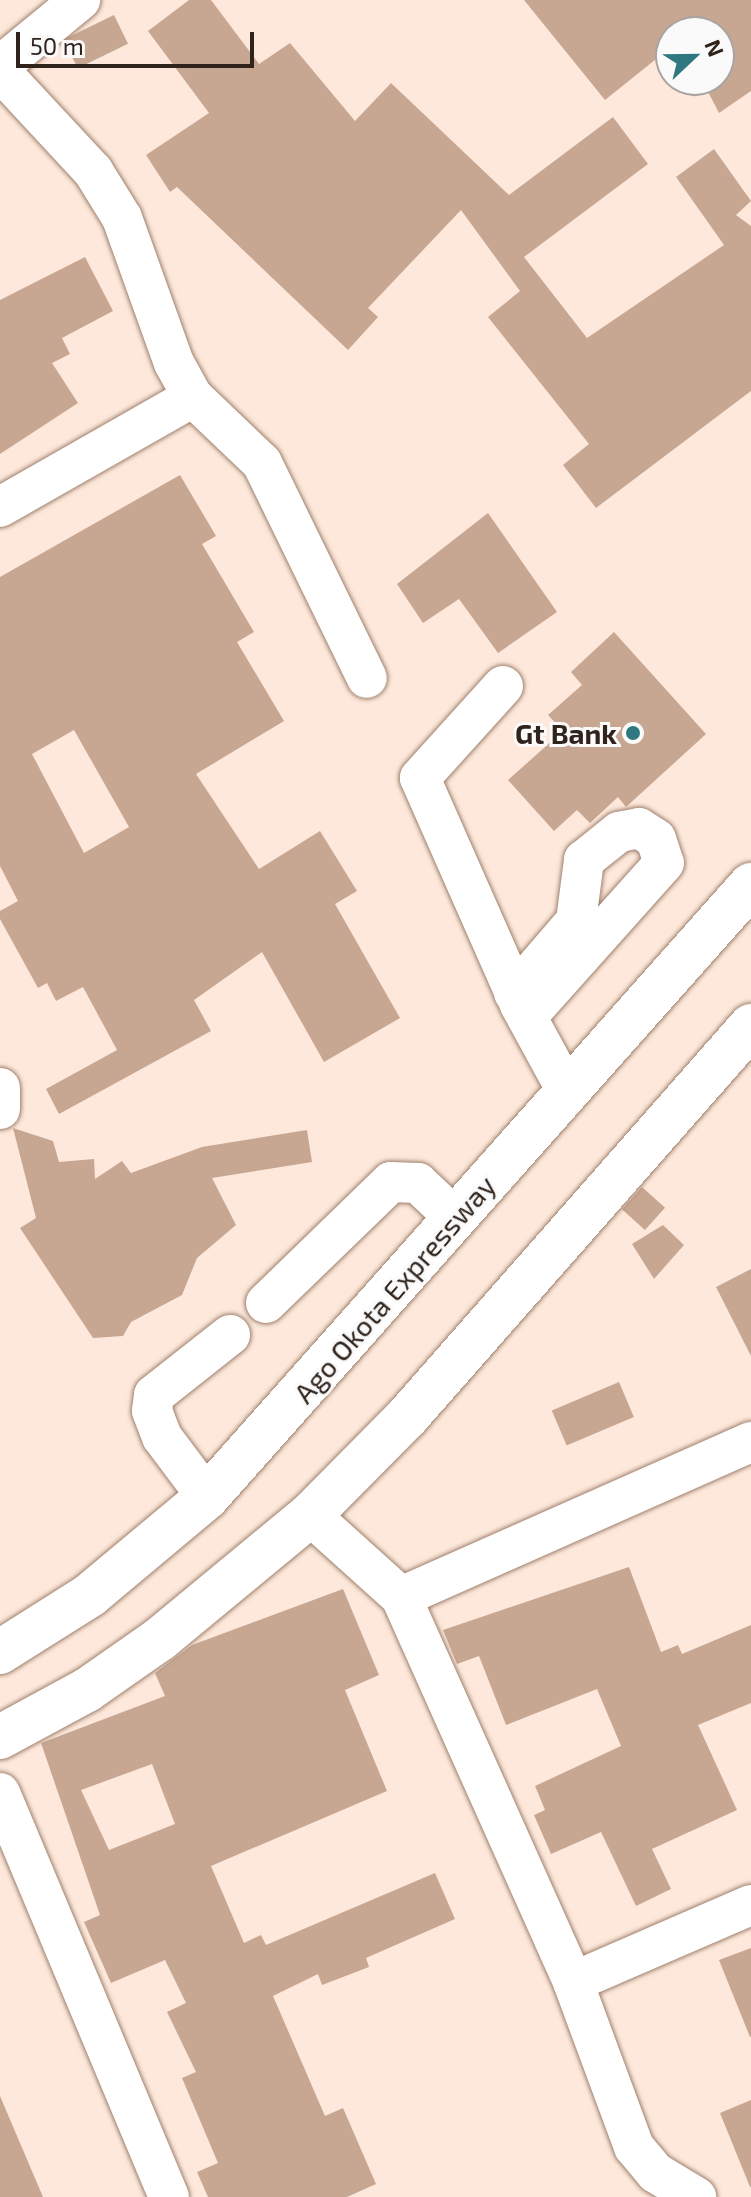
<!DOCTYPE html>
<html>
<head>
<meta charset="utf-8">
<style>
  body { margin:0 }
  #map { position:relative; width:751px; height:2197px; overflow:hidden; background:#fde8db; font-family:"Exo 2",sans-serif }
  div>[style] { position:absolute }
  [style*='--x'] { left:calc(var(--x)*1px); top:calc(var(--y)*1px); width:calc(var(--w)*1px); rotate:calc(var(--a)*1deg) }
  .building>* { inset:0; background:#c8a792; transform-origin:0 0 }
  .roads { filter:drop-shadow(0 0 2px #9f806c) drop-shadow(0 0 2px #9f806c) }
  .minor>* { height:40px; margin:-20px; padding:0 20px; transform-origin:20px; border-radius:20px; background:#fff }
  .major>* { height:44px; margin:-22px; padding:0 22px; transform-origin:22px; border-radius:22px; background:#fff }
  .dots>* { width:22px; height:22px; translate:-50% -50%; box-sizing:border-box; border:4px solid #fafafa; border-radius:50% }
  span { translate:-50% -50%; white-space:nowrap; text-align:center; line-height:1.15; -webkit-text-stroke:6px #fafafa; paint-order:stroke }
  .poi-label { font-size:28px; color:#2f231b; font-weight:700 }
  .right { translate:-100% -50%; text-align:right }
  .street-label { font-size:28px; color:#2f231b }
  .north { position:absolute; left:655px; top:16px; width:80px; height:80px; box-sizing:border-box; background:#fafafa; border:2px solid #a9a4a1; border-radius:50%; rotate:68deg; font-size:22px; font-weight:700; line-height:32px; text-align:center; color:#2f231b }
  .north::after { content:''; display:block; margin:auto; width:28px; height:36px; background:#2f7880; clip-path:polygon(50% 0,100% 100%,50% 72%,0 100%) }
  .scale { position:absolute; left:16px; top:32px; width:238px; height:36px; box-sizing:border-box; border:4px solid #2f231b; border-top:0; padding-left:10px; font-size:24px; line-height:28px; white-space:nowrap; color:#2f231b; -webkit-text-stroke:6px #fafafa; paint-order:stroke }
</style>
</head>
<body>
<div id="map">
  <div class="building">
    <i style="clip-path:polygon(189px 0,211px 0,259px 64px,290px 43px,355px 121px,391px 83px,509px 195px,613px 117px,648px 164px,524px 257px,587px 338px,724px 245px,676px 177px,714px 149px,751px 201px,736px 215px,751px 226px,751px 391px,596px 508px,563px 465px,589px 444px,488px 317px,520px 291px,461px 210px,368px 308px,378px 317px,348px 350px,177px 187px,170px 192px,146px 155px,209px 113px,148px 31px)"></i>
    <i style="clip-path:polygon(524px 0,751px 0,751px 91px,719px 113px,702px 80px,719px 80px,719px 32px,671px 32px,671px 47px,605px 100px)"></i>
    <i style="left:114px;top:15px;width:32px;height:56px;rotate:64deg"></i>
    <i style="clip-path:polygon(85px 257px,113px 311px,62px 338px,70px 354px,52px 363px,78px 403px,0 454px,0 300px)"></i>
    <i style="clip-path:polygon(evenodd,180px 475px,216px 536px,202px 544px,254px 632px,237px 642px,284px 721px,196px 774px,259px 869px,320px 831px,357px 891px,335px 904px,400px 1018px,324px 1062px,262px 952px,194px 1000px,211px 1031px,59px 1114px,46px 1089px,117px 1050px,83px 987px,56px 1001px,47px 983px,38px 988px,0 919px,0 911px,18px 901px,0 866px,0 577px,180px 475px,74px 730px,129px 827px,84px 853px,32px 754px,74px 730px)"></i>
    <i style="clip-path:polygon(488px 513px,557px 612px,498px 653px,459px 599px,423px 623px,397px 584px)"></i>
    <i style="clip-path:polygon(614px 632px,706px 734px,626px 807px,618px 797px,590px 823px,577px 810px,554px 831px,508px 780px,563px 731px,548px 715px,582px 685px,571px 672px)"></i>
    <i style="clip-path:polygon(13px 1128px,53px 1141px,59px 1162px,94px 1159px,95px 1179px,122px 1161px,131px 1173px,202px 1147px,307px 1130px,312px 1162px,212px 1178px,236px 1225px,197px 1258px,182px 1295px,131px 1322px,123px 1336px,93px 1338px,20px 1228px,36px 1218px)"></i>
    <i style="left:642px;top:1187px;width:31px;height:30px;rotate:42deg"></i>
    <i style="clip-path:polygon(663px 1225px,684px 1245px,654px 1279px,632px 1244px)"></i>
    <i style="clip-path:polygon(751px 1269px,751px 1356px,716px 1287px)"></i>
    <i style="left:619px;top:1382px;width:38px;height:73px;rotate:67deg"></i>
    <i style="clip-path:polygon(629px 1567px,661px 1652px,678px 1645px,682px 1654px,751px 1625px,751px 1703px,698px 1725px,737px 1810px,652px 1849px,671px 1889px,636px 1906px,601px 1832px,551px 1854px,534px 1815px,545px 1810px,535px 1786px,621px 1746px,597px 1689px,506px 1725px,479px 1656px,457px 1664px,443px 1630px)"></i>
    <i style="clip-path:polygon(evenodd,343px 1589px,379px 1675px,345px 1690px,387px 1791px,211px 1866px,244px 1943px,261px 1935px,266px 1945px,435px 1873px,455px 1919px,366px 1958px,369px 1967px,322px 1985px,318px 1974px,273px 1996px,325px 2116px,343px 2108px,376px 2184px,347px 2197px,208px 2197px,197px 2172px,218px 2163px,182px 2078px,196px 2072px,167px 2012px,186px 2003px,165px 1960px,111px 1983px,84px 1922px,100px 1915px,41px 1743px,165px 1696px,155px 1673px,192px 1645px,343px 1589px,152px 1764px,175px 1824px,109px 1850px,81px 1790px,152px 1764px)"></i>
    <i style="clip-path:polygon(751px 1948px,751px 2037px,750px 2037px,719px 1960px)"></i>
    <i style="clip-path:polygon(0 2096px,43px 2197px,0 2197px)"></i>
    <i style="clip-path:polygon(751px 2100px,751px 2187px,750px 2187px,720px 2113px)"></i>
  </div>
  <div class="roads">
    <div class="minor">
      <i style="--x:0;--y:66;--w:104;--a:-39.5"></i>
      <i style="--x:0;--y:71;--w:137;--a:47.1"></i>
      <i style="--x:93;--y:171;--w:55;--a:58.3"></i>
      <i style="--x:122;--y:218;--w:154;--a:70.3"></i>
      <i style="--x:174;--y:363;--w:39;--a:61"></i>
      <i style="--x:193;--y:397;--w:95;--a:43.7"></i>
      <i style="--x:262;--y:463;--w:239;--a:64"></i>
      <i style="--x:0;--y:507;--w:222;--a:-29.7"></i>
      <i style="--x:503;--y:686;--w:124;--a:132.1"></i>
      <i style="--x:420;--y:778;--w:248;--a:66.2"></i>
      <i style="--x:520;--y:1005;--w:100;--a:61.4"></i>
      <i style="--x:514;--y:993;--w:95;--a:-49.3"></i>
      <i style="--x:576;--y:921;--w:62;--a:-82.5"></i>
      <i style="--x:584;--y:860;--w:45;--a:-38.7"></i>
      <i style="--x:619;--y:832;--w:20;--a:-11"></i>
      <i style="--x:639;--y:828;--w:20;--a:33"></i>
      <i style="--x:656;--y:839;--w:25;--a:72"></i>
      <i style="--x:664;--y:863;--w:205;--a:131.8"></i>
      <i style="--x:0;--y:1088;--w:21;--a:90"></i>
      <i style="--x:266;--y:1303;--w:174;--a:-44.1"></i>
      <i style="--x:391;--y:1182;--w:27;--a:2"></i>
      <i style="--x:418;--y:1183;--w:51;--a:43.4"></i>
      <i style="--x:207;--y:1497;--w:75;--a:-126.9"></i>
      <i style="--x:162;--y:1437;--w:28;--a:-111"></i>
      <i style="--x:152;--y:1411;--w:16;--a:-83"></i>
      <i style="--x:154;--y:1395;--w:97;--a:-38.3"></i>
      <i style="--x:310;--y:1515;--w:122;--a:42"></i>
      <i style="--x:401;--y:1597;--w:422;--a:65.9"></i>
      <i style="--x:573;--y:1982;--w:176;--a:69.7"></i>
      <i style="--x:634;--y:2147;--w:34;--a:50"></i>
      <i style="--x:656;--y:2173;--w:47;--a:31"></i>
      <i style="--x:401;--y:1597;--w:383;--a:-23.9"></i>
      <i style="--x:0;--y:1793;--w:438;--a:67.3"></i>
      <i style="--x:573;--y:1982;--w:194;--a:-23.4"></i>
    </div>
    <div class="major">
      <i style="--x:0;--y:1652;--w:107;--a:-32.3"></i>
      <i style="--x:90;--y:1595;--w:153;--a:-39.9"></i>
      <i style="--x:207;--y:1497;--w:819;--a:-48.37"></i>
      <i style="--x:0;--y:1737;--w:99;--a:-28.4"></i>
      <i style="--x:87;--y:1690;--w:89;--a:-34.9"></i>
      <i style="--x:160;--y:1639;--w:195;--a:-39.6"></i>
      <i style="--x:310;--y:1515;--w:138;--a:-45.3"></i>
      <i style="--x:407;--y:1417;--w:521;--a:-48.66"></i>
    </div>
  </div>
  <div class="dots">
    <i style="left:633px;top:733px;background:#2f7880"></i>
  </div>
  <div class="poi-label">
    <span class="right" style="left:617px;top:733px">Gt Bank</span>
  </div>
  <div class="street-label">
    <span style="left:394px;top:1289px;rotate:-49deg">Ago Okota Expressway</span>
  </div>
  <div class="north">N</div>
  <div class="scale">50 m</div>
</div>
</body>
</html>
